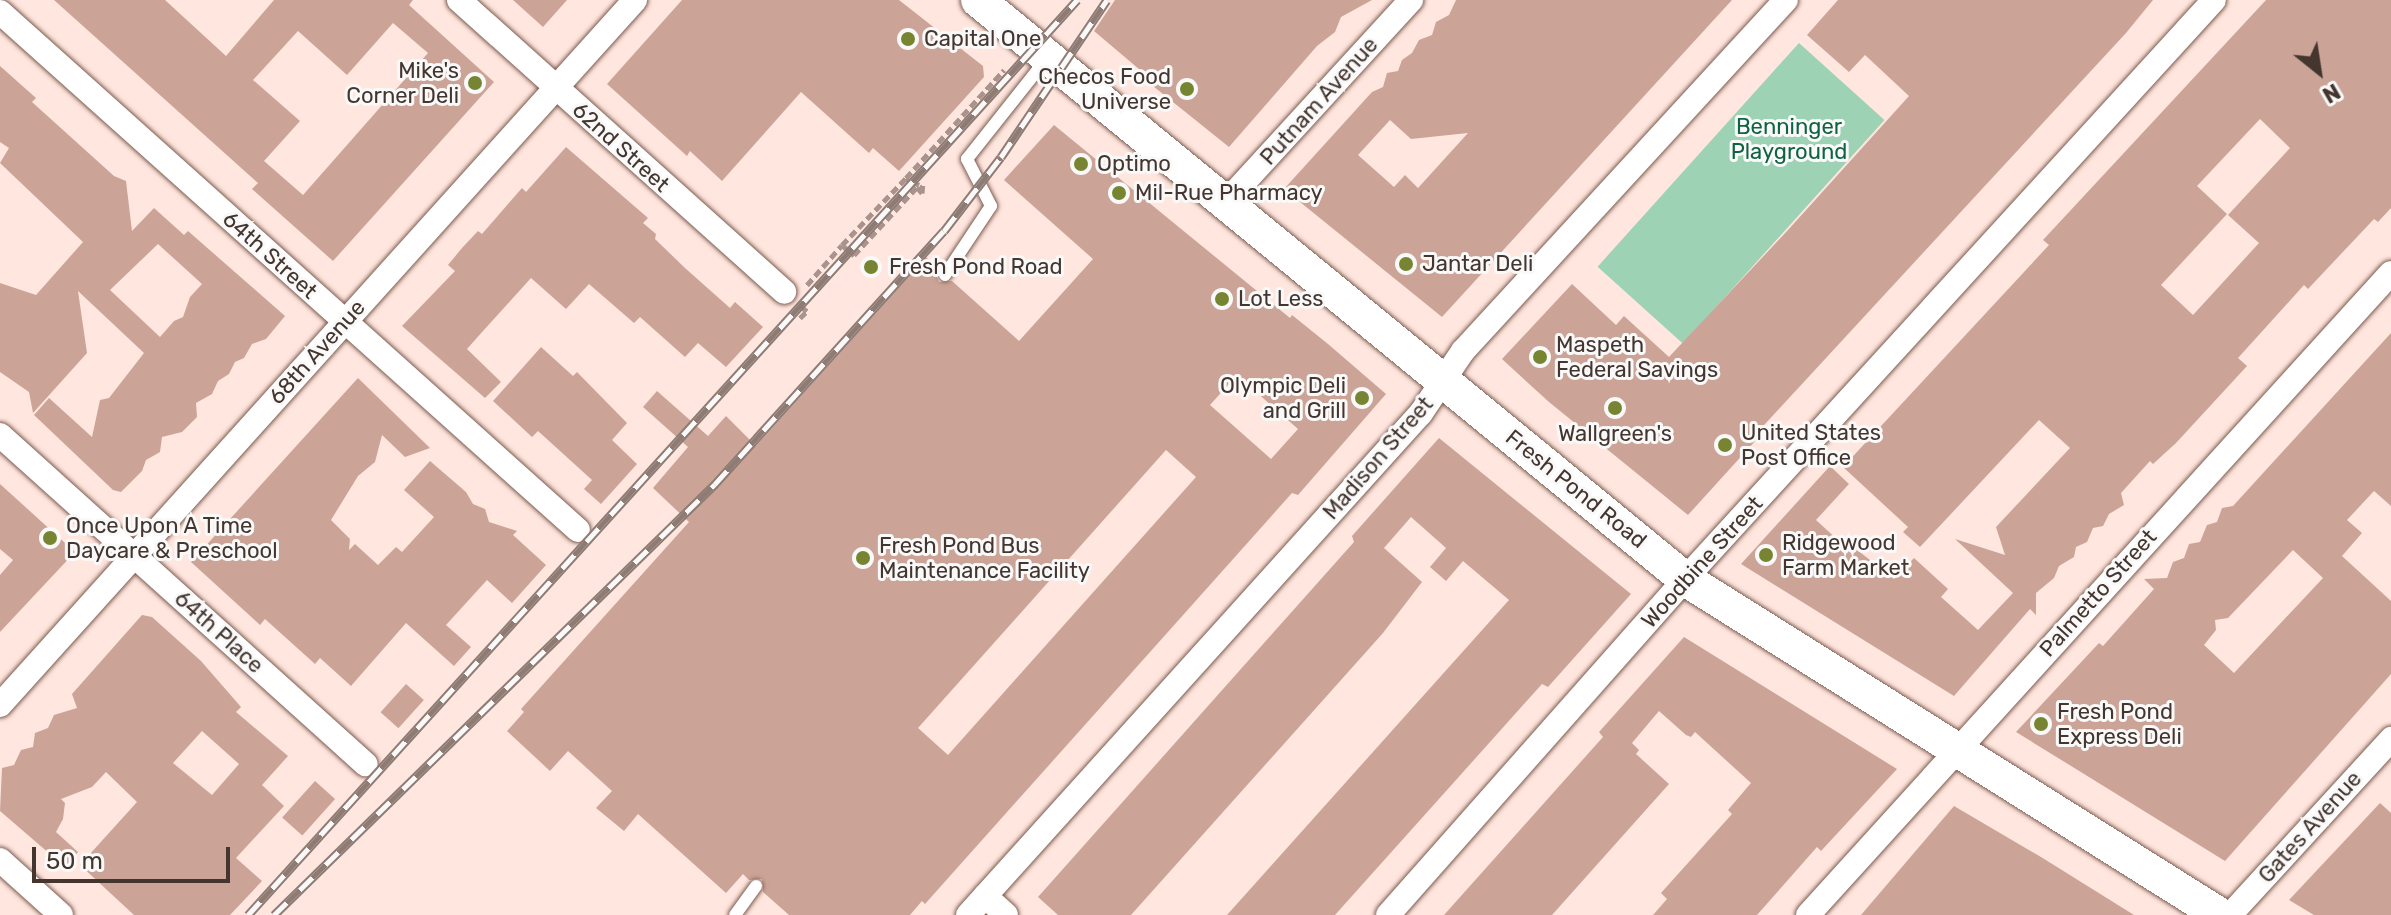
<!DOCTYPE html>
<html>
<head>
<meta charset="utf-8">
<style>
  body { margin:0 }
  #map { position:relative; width:2391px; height:915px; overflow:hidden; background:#ffe6de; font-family:Rubik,sans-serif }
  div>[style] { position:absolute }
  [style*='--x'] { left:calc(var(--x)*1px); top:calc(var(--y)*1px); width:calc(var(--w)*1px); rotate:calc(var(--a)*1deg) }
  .green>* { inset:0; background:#9dd2b5; transform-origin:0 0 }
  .building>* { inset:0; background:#cba497; transform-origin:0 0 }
  .path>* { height:5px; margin-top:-2.5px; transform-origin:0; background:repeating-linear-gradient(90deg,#a8948d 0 8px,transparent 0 12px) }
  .roads { filter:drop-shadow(0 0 2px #7c5a4e) drop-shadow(0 0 2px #7c5a4e) }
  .lane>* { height:12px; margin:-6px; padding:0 6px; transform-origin:6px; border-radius:6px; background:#fff }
  .street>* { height:24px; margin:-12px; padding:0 12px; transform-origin:12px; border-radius:12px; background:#fff }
  .secondary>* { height:34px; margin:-17px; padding:0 17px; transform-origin:17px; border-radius:17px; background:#fff }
  .rail>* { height:9px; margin-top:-4.5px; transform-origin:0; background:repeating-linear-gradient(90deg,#f9f9f9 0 18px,#8e7b74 0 36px); box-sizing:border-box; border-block:2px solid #8e7b74 }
  .dots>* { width:22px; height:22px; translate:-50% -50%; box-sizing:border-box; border:4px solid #f9f9f9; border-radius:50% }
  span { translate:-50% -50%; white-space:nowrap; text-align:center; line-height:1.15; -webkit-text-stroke:6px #f9f9f9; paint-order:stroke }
  .poi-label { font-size:22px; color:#44352f }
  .left { translate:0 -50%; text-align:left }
  .right { translate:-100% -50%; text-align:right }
  .street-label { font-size:22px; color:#44352f }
  .park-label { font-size:22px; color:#106342 }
  .north { position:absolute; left:2279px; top:32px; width:80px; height:80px; -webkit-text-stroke:6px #f9f9f9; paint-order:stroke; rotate:150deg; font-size:22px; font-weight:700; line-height:32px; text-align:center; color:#44352f }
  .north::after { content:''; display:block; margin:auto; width:28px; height:36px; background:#44352f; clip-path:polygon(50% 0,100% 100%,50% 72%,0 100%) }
  .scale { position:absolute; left:32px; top:847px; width:198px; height:36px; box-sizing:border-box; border:4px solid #44352f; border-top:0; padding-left:10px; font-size:24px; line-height:28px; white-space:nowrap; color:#44352f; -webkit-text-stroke:6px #f9f9f9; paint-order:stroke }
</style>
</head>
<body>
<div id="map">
  <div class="green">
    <i style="left:1799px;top:43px;width:115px;height:301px;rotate:42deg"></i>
  </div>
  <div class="building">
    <i style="clip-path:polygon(evenodd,54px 0,165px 0,226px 56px,274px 0,413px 0,409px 5px,494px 82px,333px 261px,252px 189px,258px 183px,54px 0,393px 23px,428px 53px,303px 195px,264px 161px,300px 121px,253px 80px,298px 31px,347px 75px,393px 23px)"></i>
    <i style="clip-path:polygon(513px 0,567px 0,543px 27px)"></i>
    <i style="clip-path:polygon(682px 0,899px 0,983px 66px,984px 77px,899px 171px,873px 148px,869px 153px,801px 92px,722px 181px,690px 151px,687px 156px,607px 84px)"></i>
    <i style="clip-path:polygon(1115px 0,1372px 0,1341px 17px,1335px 32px,1317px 46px,1229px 147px,1143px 78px,1146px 75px,1094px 31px)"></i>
    <i style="clip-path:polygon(evenodd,1456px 0,1732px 0,1442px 317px,1284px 189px,1372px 92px,1383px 87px,1387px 73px,1398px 71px,1402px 60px,1412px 53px,1419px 40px,1432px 35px,1436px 22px,1449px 15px,1456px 0,1390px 120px,1411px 139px,1468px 133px,1418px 188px,1405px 175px,1394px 187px,1358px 155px,1390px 120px)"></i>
    <i style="clip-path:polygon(1838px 0,2153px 0,2126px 33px,1754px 436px,1757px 439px,1688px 515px,1549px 402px,1502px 359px,1572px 284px,1616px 325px,1624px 316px,1669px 357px,1788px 230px,1909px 96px,1865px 55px,1849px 72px,1807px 35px)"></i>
    <i style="clip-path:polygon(evenodd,2266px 0,2391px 0,2391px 208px,2378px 222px,2374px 219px,2308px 289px,2304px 285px,2238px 358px,2247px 366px,2176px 443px,2153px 464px,2150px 461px,2121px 493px,2124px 505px,2109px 514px,2103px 526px,2093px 528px,2087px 542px,2076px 547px,2074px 557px,2059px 566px,2054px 578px,2036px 593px,2036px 615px,2030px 609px,1954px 696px,1741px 564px,1830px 466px,1849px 484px,1816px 520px,1852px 553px,1856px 549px,1894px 579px,1914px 558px,1948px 589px,1941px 597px,1978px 630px,2013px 593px,1955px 539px,2005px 555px,1996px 527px,2070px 448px,2039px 420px,1920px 547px,1903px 532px,1908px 527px,1843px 467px,2049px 245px,2043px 240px,2266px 0,2260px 119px,2290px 148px,2228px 215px,2259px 243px,2193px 315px,2161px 285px,2227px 214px,2197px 186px,2260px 119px)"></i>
    <i style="clip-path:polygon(evenodd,0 66px,36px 98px,32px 102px,114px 176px,126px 181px,132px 231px,154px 208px,184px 235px,188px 231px,285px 316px,266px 339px,252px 344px,244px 358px,235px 362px,229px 374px,218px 381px,212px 394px,196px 403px,197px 417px,182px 432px,162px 437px,160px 452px,146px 460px,142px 471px,121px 492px,113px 490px,34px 415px,49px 398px,92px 437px,100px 400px,109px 398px,144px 353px,78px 291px,87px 353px,33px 413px,29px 392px,0 372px,0 283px,36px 295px,83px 242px,0 163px,9px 148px,0 142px,0 66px,158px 244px,202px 284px,190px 297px,183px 317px,174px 321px,160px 337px,110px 290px,158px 244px)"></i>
    <i style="clip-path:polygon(evenodd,1054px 125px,1290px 318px,1292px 315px,1328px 344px,1386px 394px,1298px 495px,1292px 493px,925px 904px,922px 901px,910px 915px,789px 915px,763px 892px,762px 879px,749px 880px,743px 874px,726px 893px,638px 814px,624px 831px,596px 808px,612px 791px,568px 751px,550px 771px,507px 731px,524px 712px,521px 709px,689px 522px,653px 488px,688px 447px,643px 407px,657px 391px,708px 436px,726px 416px,756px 446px,926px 257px,938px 269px,936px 275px,939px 282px,952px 281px,1019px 341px,1093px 259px,1004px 180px,1054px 125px,1237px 375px,1298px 429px,1271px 459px,1210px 405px,1237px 375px,1054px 125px,1166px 450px,1196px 477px,948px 755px,918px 728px,1166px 450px)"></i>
    <i style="clip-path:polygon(566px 147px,648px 218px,643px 223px,656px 234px,655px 239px,685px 268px,730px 308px,735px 302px,763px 327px,726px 367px,698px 343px,685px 357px,640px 317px,634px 323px,589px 284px,566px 309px,531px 278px,483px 331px,467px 349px,501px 382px,485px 398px,402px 326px,455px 271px,448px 265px,462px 248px,478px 231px,482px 234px,522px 188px,526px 192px)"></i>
    <i style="clip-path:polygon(evenodd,2391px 333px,2391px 506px,2374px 491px,2347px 520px,2362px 533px,2342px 556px,2391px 601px,2391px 674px,2225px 861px,2016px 732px,2099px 643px,2103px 646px,2154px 589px,2144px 579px,2167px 578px,2173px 562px,2184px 558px,2189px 544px,2200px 542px,2207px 525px,2217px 522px,2222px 508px,2233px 506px,2391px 333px,2293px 550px,2323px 578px,2234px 673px,2204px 645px,2216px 630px,2215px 620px,2228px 618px,2293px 550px)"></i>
    <i style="clip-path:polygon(541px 347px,573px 376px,577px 372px,627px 423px,612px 440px,637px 464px,601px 504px,584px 489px,592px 480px,538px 431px,532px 437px,493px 401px)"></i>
    <i style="clip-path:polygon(358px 378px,430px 448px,405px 457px,382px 435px,375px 462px,358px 476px,331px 520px,350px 539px,349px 550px,355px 544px,378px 565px,396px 547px,402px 552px,434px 517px,404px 490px,430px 461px,466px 492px,473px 504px,485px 509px,489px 522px,517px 531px,513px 535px,546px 565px,512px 603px,487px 580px,446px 625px,471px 647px,454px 666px,406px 623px,351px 686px,320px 658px,315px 664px,265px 619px,260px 625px,191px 562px)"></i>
    <i style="clip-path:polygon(1439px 438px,1631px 594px,1548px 687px,1542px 684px,1335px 915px,1227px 915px,1509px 600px,1463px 561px,1446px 581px,1430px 567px,1446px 548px,1411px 517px,1384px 548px,1422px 582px,1383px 633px,1131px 915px,1058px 915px,1038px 897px,1354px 542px,1352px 536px)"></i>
    <i style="clip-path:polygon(0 484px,75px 552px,0 632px,0 575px,13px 560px,0 549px)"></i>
    <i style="clip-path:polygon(evenodd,142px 615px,152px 617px,201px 661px,241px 707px,236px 712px,288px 756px,262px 785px,284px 806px,236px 858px,262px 881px,230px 915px,134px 915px,80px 865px,137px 802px,106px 772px,92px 787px,61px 799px,65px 803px,63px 819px,56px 832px,78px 852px,65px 867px,0 811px,2px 768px,14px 765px,21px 750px,33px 747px,35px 733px,48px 728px,54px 715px,77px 708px,72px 694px,142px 615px,202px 731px,239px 764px,212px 795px,173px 763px,202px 731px)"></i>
    <i style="clip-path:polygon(1684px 637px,1897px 769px,1821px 851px,1817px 847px,1757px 915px,1653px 915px,1667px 899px,1661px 893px,1732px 814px,1728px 810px,1751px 783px,1695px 732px,1691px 737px,1686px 735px,1659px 711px,1632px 743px,1639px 750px,1636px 754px,1669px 784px,1552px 915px,1444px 915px,1603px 737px,1599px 732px)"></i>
    <i style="left:406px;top:684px;width:24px;height:38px;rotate:42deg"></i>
    <i style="left:315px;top:781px;width:27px;height:49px;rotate:42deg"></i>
    <i style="clip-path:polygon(2380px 803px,2391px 813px,2391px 915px,2314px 915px,2289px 900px)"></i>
    <i style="clip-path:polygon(1954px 806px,2041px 857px,2134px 915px,1861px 915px)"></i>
  </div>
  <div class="path">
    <i style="--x:919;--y:185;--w:15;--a:-152"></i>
    <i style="--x:906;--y:178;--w:146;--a:-47.8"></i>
    <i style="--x:842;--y:245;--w:93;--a:-46.3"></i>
    <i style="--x:807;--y:285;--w:53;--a:-48.8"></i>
    <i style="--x:842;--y:245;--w:16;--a:40"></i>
    <i style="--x:854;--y:255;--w:93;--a:-47.2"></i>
    <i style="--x:917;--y:187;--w:8;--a:50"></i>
    <i style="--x:922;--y:193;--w:11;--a:-85"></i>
    <i style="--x:800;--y:318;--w:10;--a:-45"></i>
    <i style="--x:807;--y:311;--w:9;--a:-144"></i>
  </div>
  <div class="roads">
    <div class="lane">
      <i style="--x:945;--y:275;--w:83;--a:-56.3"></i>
      <i style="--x:991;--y:206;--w:53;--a:-117.1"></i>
      <i style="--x:967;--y:159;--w:129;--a:-51.6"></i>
      <i style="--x:735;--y:915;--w:36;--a:-54"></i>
    </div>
    <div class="street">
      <i style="--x:459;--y:0;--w:437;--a:41.9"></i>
      <i style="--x:0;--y:12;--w:776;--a:41.87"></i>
      <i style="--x:1226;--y:202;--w:274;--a:-47.5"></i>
      <i style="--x:0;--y:435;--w:492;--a:42"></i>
      <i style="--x:0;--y:705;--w:949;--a:-47.99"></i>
      <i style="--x:0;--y:860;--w:82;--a:42"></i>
      <i style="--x:985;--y:896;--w:28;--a:42"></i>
      <i style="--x:968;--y:915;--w:676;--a:-47.94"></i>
      <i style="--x:1421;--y:413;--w:75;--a:-55.9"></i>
      <i style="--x:1463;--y:351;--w:477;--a:-47.4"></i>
      <i style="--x:1388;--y:915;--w:448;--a:-48.5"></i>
      <i style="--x:1685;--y:579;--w:784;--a:-47.58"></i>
      <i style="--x:1808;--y:915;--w:867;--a:-47.76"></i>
      <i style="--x:2230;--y:915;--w:239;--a:-47.5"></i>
    </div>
    <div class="secondary">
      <i style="--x:978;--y:0;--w:914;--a:39.32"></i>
      <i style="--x:1685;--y:579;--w:632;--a:32.13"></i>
    </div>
  </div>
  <div class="rail">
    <i style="--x:248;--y:915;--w:1235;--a:-47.82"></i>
    <i style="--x:274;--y:915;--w:617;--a:-44.34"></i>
    <i style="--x:715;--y:484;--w:341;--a:-47.9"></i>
    <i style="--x:944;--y:231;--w:93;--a:-52.4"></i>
    <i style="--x:1001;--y:157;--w:189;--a:-56"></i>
  </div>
  <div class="dots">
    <i style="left:908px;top:39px;background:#778533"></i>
    <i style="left:475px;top:83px;background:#778533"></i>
    <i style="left:1187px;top:89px;background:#778533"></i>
    <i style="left:1081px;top:164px;background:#778533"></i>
    <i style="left:1119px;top:193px;background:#778533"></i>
    <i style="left:1406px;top:264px;background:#778533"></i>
    <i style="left:871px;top:267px;background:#778533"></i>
    <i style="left:1222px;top:299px;background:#778533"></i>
    <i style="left:1540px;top:357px;background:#778533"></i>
    <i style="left:1362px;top:398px;background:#778533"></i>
    <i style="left:1615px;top:408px;background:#778533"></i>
    <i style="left:1725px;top:445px;background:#778533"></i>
    <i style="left:50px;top:538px;background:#778533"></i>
    <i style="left:1766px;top:555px;background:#778533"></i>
    <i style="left:863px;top:558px;background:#778533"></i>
    <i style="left:2041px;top:724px;background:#778533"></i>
  </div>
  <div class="poi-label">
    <span class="left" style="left:924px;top:39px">Capital One</span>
    <span class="right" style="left:459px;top:83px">Mike's<br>Corner Deli</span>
    <span class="right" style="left:1171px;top:89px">Checos Food<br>Universe</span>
    <span class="left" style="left:1097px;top:164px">Optimo</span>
    <span class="left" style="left:1135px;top:193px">Mil-Rue Pharmacy</span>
    <span class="left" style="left:1422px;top:264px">Jantar Deli</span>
    <span class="left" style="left:889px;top:267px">Fresh Pond Road</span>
    <span class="left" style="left:1238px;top:299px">Lot Less</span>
    <span class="left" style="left:1556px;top:357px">Maspeth<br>Federal Savings</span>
    <span class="right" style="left:1346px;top:398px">Olympic Deli<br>and Grill</span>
    <span class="left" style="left:1741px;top:445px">United States<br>Post Office</span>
    <span style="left:1615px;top:434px">Wallgreen's</span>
    <span class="left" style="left:66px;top:538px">Once Upon A Time<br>Daycare &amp; Preschool</span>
    <span class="left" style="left:1782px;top:555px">Ridgewood<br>Farm Market</span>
    <span class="left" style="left:879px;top:558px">Fresh Pond Bus<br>Maintenance Facility</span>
    <span class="left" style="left:2057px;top:724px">Fresh Pond<br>Express Deli</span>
  </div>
  <div class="street-label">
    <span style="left:1319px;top:101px;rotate:-48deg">Putnam Avenue</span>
    <span style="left:621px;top:147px;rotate:42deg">62nd Street</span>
    <span style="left:270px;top:255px;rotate:42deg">64th Street</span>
    <span style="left:317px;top:352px;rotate:-48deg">68th Avenue</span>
    <span style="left:1378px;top:458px;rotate:-49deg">Madison Street</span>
    <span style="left:1576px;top:489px;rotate:39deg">Fresh Pond Road</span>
    <span style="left:1702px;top:562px;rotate:-48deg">Woodbine Street</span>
    <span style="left:2098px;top:593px;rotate:-48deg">Palmetto Street</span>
    <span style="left:219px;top:632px;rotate:42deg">64th Place</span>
    <span style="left:2310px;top:827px;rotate:-48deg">Gates Avenue</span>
  </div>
  <div class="park-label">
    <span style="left:1789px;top:139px">Benninger<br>Playground</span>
  </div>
  <div class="north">N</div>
  <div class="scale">50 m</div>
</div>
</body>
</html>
